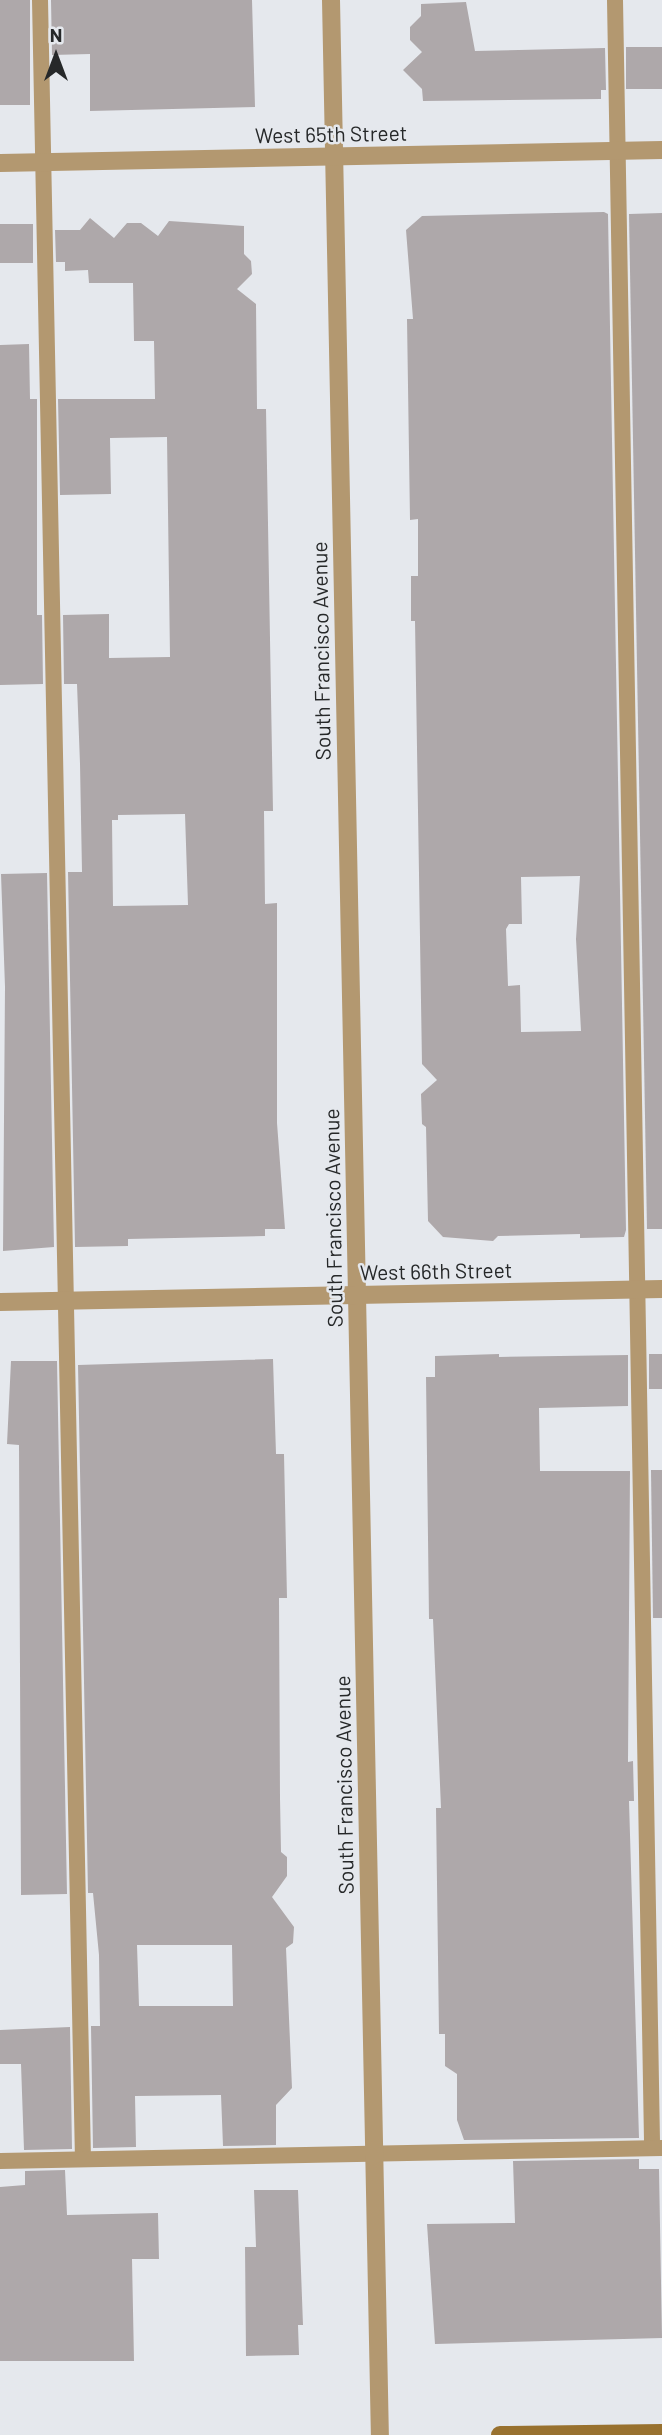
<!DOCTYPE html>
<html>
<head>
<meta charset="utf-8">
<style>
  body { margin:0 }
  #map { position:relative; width:662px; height:2435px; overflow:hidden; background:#e5e8ed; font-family:Barlow,sans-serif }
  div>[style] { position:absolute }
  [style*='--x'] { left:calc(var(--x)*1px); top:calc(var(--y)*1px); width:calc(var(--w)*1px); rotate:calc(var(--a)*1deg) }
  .building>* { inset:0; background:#aea8aa; transform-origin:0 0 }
  .lane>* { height:16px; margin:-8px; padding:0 8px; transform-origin:8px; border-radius:8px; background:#b39870 }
  .street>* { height:18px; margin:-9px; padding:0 9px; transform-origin:9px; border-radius:9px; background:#b39870 }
  .secondary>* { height:18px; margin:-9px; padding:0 9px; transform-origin:9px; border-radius:9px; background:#98712f }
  span { translate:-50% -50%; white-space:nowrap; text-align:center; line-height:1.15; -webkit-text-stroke:5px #e5e8ed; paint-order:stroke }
  .street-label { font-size:21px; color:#262829 }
  .north { position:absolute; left:21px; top:21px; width:70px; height:70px; -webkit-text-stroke:5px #e5e8ed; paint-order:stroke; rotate:0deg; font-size:19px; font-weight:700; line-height:28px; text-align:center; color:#262829 }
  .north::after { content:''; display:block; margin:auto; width:24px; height:32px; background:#262829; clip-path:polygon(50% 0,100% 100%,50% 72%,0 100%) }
</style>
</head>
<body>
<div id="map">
  <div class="building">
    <i style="left:0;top:0;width:30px;height:105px"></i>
    <i style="clip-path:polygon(51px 0,252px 0,255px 107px,90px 111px,90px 54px,52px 55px)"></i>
    <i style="clip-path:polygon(466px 2px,475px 51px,605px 48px,606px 90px,601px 90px,601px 99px,423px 101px,422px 89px,403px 70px,422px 52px,410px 40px,410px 27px,421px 16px,421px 4px)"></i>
    <i style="left:662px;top:47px;width:42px;height:36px;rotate:90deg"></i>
    <i style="clip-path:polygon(evenodd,604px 212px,608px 214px,626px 1230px,624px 1237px,580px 1238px,580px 1234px,498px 1236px,493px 1241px,443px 1237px,428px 1221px,426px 1127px,422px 1124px,421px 1094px,437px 1080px,422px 1064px,415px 621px,411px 621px,411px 576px,418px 576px,418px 519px,410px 520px,407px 319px,413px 319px,406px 230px,422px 216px,604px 212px,580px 876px,576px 939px,581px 1031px,521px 1032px,520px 985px,508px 986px,506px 929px,509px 924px,522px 924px,521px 877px,580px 876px)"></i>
    <i style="clip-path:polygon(662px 213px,662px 1229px,647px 1229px,629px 214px)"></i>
    <i style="clip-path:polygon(evenodd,90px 218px,114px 238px,127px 223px,141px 223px,158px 236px,169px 221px,244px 226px,244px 254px,251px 261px,252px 274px,237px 289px,256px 304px,257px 409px,266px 409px,273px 811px,264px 811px,265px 904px,277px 903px,277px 1123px,285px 1229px,265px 1229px,265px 1236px,128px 1239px,128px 1246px,75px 1247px,68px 872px,82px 872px,80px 764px,77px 684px,64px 684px,63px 615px,109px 614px,109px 658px,170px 657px,167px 437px,110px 438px,111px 494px,60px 495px,58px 399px,155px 399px,154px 341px,134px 341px,133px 283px,89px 283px,88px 270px,65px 271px,65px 262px,56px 262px,55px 230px,80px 230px,90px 218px,185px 814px,188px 905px,113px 906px,112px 820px,118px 820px,118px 815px,185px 814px)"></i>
    <i style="left:0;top:224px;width:33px;height:39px"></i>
    <i style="clip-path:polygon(29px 344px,30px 399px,37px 399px,37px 615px,42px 615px,43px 684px,0 685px,0 345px)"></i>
    <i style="clip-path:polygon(47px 873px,54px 1247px,3px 1251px,5px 987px,1px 874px)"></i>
    <i style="clip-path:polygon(499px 1354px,499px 1357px,628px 1355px,628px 1406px,539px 1408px,540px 1471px,630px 1471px,628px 1762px,633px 1761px,634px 1801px,629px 1801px,639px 2138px,464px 2140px,457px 2120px,457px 2074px,445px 2066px,445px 2034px,439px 2034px,436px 1808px,441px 1808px,433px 1619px,429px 1619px,426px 1377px,435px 1377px,435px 1356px)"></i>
    <i style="left:649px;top:1354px;width:13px;height:35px"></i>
    <i style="clip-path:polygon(evenodd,273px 1359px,276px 1454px,284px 1454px,287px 1598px,279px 1598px,280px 1798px,281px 1852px,287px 1857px,287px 1876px,272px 1897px,294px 1927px,293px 1943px,286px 1948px,292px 2088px,276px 2105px,276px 2145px,223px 2146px,221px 2095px,135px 2096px,136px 2147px,93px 2148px,91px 2026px,100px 2026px,99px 1955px,93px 1893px,88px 1893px,78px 1365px,273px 1359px,137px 1945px,232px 1945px,233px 2006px,139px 2006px,137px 1945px)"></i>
    <i style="clip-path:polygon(11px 1361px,57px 1361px,67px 1894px,21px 1895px,19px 1445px,7px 1444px)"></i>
    <i style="clip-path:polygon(651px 1470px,662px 1470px,662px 1618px,653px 1618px)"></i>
    <i style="clip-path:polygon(70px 2027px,72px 2149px,24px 2150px,21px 2064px,0 2064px,0 2030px)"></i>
    <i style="clip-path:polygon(639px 2159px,639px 2169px,659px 2169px,662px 2338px,435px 2344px,427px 2224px,515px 2223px,513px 2161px)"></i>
    <i style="clip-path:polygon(65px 2170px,67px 2215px,158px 2213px,159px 2259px,132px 2259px,134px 2361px,0 2361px,0 2187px,25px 2185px,25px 2171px)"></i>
    <i style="clip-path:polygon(254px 2190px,298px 2190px,303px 2325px,298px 2325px,299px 2355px,246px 2356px,245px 2247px,256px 2247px)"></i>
  </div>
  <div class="lane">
    <i style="--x:40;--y:0;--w:2159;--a:88.86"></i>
    <i style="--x:615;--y:0;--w:2148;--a:89.01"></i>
    <i style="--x:0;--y:2161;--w:662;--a:-1.12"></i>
  </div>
  <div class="street">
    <i style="--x:331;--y:0;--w:2435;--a:88.85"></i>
    <i style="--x:0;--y:163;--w:662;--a:-1.12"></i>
    <i style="--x:0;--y:1302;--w:662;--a:-1.12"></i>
  </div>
  <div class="secondary">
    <i style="--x:500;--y:2435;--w:162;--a:-0.7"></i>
  </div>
  <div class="street-label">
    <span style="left:331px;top:134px;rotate:-1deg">West 65th Street</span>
    <span style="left:321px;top:651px;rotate:-91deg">South Francisco Avenue</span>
    <span style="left:333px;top:1218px;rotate:-91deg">South Francisco Avenue</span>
    <span style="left:436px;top:1271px;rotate:-1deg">West 66th Street</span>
    <span style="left:344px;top:1785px;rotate:-91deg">South Francisco Avenue</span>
  </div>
  <div class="north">N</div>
</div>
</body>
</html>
